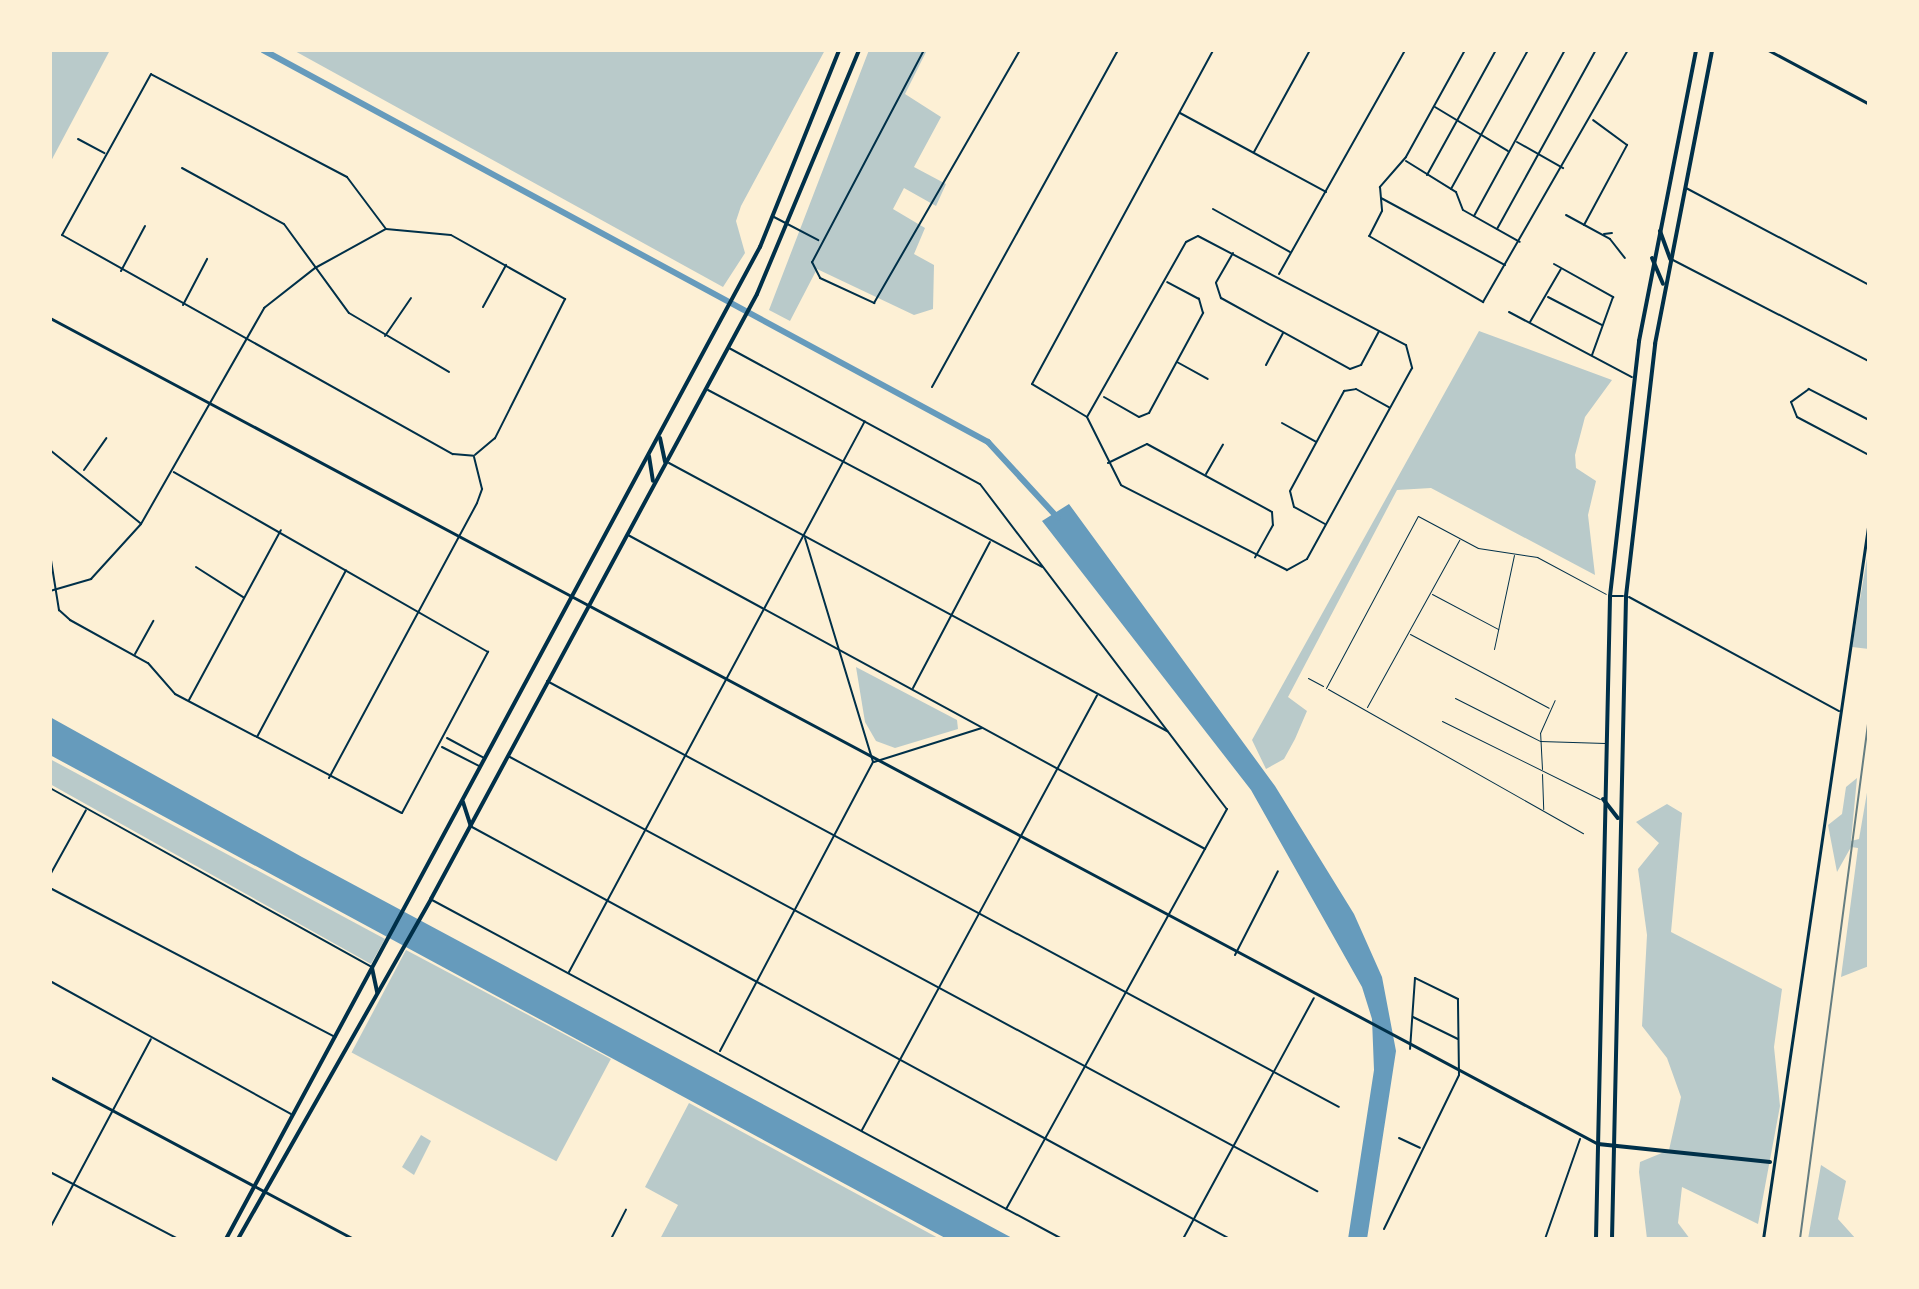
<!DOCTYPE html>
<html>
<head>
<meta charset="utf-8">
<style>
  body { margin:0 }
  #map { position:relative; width:1919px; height:1289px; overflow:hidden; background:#fdf0d5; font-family:"Varela Round",sans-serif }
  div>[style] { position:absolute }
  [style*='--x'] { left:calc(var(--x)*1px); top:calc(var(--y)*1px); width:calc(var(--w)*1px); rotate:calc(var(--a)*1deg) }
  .green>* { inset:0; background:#b9caca; transform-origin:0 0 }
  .water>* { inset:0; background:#669bbc }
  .canal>* { height:6px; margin:-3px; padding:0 3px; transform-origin:3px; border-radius:3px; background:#669bbc }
  .service>* { height:1px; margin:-0.5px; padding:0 0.5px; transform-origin:0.5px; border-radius:0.5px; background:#003049 }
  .minor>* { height:2px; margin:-1px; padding:0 1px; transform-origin:1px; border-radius:1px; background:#003049 }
  .tertiary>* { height:3px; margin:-1.5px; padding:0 1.5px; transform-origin:1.5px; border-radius:1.5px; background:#003049 }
  .primary>* { height:4px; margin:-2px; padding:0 2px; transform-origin:2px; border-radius:2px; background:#003049 }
  .rail>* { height:2px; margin:-1px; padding:0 1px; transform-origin:1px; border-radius:1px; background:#657d81 }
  span { translate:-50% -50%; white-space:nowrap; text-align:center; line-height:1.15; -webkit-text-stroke:6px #fdf0d5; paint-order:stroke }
  .frame { position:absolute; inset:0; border:52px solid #fdf0d5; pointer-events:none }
</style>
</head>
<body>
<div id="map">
  <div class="green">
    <i style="clip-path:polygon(50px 50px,110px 50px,50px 163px)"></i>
    <i style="clip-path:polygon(293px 50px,825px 50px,741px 206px,736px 221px,745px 253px,723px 287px)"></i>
    <i style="clip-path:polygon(869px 50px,927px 50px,905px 94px,941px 117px,914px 167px,946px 184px,936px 206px,904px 188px,893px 209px,925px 228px,914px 254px,934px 265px,933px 309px,914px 315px,817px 269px,790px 321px,769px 310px)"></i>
    <i style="clip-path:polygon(1479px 331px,1612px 380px,1585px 417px,1575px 455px,1576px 468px,1596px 481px,1588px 515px,1595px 575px,1431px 488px,1397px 490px,1288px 697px,1307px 711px,1295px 739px,1284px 759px,1266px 769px,1252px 740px)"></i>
    <i style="clip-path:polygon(1869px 546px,1869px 649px,1852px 647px)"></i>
    <i style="clip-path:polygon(856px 667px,957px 720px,958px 729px,895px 748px,876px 741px,865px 722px)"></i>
    <i style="clip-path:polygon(50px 759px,385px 939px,371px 964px,50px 784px)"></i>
    <i style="clip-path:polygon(1857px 778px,1851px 841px,1859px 839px,1869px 781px,1869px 966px,1841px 977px,1858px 848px,1851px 847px,1837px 872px,1828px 825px,1842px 814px,1846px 787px)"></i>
    <i style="clip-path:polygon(1667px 804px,1682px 813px,1671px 932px,1782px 989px,1774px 1047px,1780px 1106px,1758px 1224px,1682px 1187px,1678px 1223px,1690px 1239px,1647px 1239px,1639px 1172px,1640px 1162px,1669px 1150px,1681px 1097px,1667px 1058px,1642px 1026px,1647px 935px,1638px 869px,1659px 843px,1636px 822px)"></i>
    <i style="left:406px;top:950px;width:232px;height:116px;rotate:28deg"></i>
    <i style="clip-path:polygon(689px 1103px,940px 1239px,660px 1239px,678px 1205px,645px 1187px)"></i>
    <i style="clip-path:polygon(421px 1135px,431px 1141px,414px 1175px,402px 1167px)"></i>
    <i style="clip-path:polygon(1821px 1165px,1846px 1181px,1838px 1219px,1856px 1239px,1808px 1239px)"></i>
  </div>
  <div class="water">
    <i style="clip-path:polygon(1069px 504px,1275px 786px,1354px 914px,1382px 977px,1396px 1051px,1367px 1239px,1348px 1239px,1374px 1070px,1372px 1019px,1362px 987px,1251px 790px,1042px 521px)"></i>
    <i style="clip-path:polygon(50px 717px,302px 857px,1014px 1239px,947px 1239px,50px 755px)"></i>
  </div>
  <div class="canal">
    <i style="--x:263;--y:50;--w:824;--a:28.4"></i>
    <i style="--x:988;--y:442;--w:103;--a:47.4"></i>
  </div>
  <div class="service">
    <i style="--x:1432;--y:594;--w:75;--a:27.9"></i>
    <i style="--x:1410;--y:634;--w:157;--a:28"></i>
    <i style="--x:1494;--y:649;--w:96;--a:-78"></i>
    <i style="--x:1308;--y:678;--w:17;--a:28"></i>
    <i style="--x:1326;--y:688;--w:195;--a:-61.9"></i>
    <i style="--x:1418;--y:516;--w:68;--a:28.1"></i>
    <i style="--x:1478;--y:548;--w:60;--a:8.7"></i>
    <i style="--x:1537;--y:557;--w:78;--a:28.2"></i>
    <i style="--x:1328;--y:689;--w:293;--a:29.5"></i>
    <i style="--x:1455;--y:698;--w:95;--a:26.8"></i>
    <i style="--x:1540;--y:741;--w:65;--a:1.8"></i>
    <i style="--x:1367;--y:707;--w:191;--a:-61.1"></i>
    <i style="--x:1442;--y:721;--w:176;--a:26.3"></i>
    <i style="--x:1542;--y:769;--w:36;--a:-93"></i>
    <i style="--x:1540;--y:733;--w:36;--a:-66"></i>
    <i style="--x:1542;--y:774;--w:35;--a:88"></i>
  </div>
  <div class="minor">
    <i style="--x:924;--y:50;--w:240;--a:117.8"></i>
    <i style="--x:812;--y:262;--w:18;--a:63"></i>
    <i style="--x:820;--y:278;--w:60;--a:24.8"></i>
    <i style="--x:874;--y:303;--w:292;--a:-60"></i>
    <i style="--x:1465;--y:50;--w:122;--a:118.9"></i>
    <i style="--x:1406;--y:157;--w:40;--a:131"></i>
    <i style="--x:1380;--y:187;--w:24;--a:85"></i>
    <i style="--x:1382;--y:211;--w:28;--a:117"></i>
    <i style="--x:1369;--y:236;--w:132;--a:30.1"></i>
    <i style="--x:1483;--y:302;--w:291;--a:-60.1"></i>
    <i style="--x:1435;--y:107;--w:85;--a:31.1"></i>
    <i style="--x:1180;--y:113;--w:166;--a:28.4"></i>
    <i style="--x:78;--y:139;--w:30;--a:28"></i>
    <i style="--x:1517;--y:142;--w:53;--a:29.5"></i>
    <i style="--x:1254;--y:152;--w:116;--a:-61.2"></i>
    <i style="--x:1406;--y:161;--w:59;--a:31.8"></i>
    <i style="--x:1456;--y:192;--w:19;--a:69"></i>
    <i style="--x:1463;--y:210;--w:65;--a:29.3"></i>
    <i style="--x:182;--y:168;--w:116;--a:28.8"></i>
    <i style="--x:284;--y:224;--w:110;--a:53.9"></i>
    <i style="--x:349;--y:313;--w:116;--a:30.5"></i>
    <i style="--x:1427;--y:175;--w:143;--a:-61.1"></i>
    <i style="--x:1686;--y:188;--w:207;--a:27.9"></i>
    <i style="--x:1451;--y:189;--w:159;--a:-61"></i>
    <i style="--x:1381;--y:198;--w:141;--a:28.4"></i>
    <i style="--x:1213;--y:209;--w:88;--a:29.2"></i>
    <i style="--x:1566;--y:215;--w:50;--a:28.6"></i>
    <i style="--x:1610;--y:239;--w:24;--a:52"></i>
    <i style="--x:1474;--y:216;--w:189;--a:-61.3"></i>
    <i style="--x:774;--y:217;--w:50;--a:27.6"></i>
    <i style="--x:1584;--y:225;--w:91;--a:-61.7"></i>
    <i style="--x:1627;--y:145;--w:42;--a:-143.7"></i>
    <i style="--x:386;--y:229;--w:65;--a:-126.9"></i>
    <i style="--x:347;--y:177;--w:221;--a:-152.3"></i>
    <i style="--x:151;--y:74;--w:184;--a:118.9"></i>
    <i style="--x:62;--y:235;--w:448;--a:29.3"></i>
    <i style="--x:453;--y:454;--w:21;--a:5"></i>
    <i style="--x:1497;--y:229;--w:205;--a:-61.1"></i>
    <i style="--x:1604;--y:234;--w:8;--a:-7"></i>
    <i style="--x:1233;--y:253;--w:34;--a:120"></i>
    <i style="--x:1216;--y:283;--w:16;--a:72"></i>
    <i style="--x:1221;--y:298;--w:147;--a:28.8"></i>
    <i style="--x:1350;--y:369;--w:12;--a:-20"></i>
    <i style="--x:1361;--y:365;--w:38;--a:-62"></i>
    <i style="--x:1671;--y:259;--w:223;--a:27.3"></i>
    <i style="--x:1554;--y:264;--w:68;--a:29.2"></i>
    <i style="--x:1613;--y:297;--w:62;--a:109.9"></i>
    <i style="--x:121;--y:271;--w:51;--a:-61.9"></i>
    <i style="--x:1279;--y:274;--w:257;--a:-60.6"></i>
    <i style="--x:1548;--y:297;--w:61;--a:27.4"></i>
    <i style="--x:183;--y:305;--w:52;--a:-62.4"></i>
    <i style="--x:483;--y:307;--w:48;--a:-61.3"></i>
    <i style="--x:1509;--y:312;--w:139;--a:27.9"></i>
    <i style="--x:1530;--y:322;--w:61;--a:-59.7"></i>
    <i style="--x:385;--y:336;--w:46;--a:-55.6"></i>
    <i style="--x:729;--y:348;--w:285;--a:28.5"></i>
    <i style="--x:980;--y:484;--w:408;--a:52.8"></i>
    <i style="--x:1227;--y:809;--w:457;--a:118.9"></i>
    <i style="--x:1177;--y:362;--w:35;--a:29"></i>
    <i style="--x:1266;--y:365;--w:36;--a:-62"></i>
    <i style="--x:932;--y:387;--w:385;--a:-61.1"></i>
    <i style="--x:708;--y:390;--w:378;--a:27.9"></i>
    <i style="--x:1104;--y:397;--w:40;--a:29.7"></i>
    <i style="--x:1139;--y:417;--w:11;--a:-22"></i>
    <i style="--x:1149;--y:413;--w:114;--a:-61.6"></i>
    <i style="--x:1203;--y:313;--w:15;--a:-106"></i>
    <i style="--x:1199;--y:299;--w:36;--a:-152"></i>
    <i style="--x:1087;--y:417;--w:201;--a:-60.5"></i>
    <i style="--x:1186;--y:242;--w:13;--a:-27"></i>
    <i style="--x:1198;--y:236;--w:235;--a:27.7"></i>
    <i style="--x:1406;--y:345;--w:24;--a:75"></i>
    <i style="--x:1412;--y:368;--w:218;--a:118.8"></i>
    <i style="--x:1307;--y:559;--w:23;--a:151"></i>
    <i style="--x:1287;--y:570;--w:186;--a:-152.9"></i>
    <i style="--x:1121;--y:485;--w:76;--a:-116.6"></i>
    <i style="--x:1087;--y:417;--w:64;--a:-149"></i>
    <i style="--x:1032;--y:384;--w:380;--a:-61.5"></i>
    <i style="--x:1869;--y:420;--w:68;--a:-152.7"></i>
    <i style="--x:1809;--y:389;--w:22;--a:144"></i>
    <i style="--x:1791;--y:402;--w:16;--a:68"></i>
    <i style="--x:1797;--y:417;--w:81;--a:27.8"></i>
    <i style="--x:1282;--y:423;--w:38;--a:29"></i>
    <i style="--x:50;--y:450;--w:116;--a:39"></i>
    <i style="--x:669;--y:463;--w:566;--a:28.29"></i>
    <i style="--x:1108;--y:463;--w:43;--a:-26"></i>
    <i style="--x:1147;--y:444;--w:142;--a:28.5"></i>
    <i style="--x:1272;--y:512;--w:13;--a:86"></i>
    <i style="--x:1273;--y:525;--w:37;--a:119"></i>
    <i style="--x:84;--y:470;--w:39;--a:-55"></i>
    <i style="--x:1206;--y:474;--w:34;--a:-60"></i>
    <i style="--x:1325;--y:524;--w:35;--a:-151"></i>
    <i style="--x:1294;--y:507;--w:16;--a:-104"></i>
    <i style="--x:1290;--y:491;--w:114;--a:-61.6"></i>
    <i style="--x:1344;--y:391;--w:12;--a:-9"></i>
    <i style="--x:1356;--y:389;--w:38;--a:29"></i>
    <i style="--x:628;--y:535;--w:657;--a:28.55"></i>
    <i style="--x:805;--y:538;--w:234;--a:73.1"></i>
    <i style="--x:50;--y:554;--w:57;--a:80.9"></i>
    <i style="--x:59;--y:610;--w:15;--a:42"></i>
    <i style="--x:70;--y:620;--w:89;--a:28.9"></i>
    <i style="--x:148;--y:663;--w:41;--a:48.9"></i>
    <i style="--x:175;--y:694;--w:256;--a:27.7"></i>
    <i style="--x:402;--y:813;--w:183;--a:-61.9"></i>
    <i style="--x:488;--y:652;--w:362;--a:-150.2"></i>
    <i style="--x:196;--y:567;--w:56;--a:32.6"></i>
    <i style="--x:50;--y:591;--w:43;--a:-16.3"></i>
    <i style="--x:91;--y:579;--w:74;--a:-47.7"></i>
    <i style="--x:141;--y:524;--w:249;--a:-60.3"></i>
    <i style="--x:264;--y:308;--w:65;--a:-38.1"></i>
    <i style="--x:315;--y:268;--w:81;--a:-28.8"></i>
    <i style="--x:386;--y:229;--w:65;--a:5.3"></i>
    <i style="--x:451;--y:235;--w:131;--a:29.3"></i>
    <i style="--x:565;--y:299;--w:156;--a:116.7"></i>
    <i style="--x:495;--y:438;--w:26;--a:140"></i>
    <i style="--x:1610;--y:596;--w:13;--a:0"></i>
    <i style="--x:1629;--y:597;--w:239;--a:28.5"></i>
    <i style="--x:135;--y:654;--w:38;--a:-61"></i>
    <i style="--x:547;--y:681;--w:899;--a:28.27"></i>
    <i style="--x:913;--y:688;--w:165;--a:-62.2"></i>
    <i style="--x:189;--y:700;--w:193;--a:-61.6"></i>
    <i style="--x:257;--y:737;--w:189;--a:-61.9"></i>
    <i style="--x:447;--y:738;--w:42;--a:28.4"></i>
    <i style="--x:442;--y:747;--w:42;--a:27.2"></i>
    <i style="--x:508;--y:756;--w:919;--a:28.27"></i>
    <i style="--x:874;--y:762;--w:113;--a:-17.5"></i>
    <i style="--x:329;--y:778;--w:312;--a:-61.7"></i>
    <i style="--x:477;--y:503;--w:15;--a:-70"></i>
    <i style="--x:482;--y:489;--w:33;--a:-104"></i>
    <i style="--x:50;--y:788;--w:368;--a:29.1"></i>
    <i style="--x:472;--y:827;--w:863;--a:28.53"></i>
    <i style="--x:50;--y:875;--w:74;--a:-61"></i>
    <i style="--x:50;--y:888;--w:322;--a:27.6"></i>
    <i style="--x:432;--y:900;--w:715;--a:28.28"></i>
    <i style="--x:1235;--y:955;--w:94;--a:-62.9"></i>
    <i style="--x:569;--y:972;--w:625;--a:-61.76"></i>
    <i style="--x:50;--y:981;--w:275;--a:28.9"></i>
    <i style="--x:1413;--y:1017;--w:50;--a:26.1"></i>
    <i style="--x:720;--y:1051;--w:327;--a:-62.1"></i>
    <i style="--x:862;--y:1130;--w:494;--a:-61.6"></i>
    <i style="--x:1399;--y:1138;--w:23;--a:25"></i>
    <i style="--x:50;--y:1172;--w:144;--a:27.6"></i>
    <i style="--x:50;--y:1228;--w:214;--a:-61.9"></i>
    <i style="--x:1384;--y:1229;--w:171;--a:-64"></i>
    <i style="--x:1459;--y:1075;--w:76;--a:-90.8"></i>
    <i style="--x:1458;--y:999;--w:48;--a:-154"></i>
    <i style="--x:1415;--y:978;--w:71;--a:94"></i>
    <i style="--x:611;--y:1239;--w:33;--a:-63"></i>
    <i style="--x:1183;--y:1239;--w:274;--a:-61.5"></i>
    <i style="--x:1545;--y:1239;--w:106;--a:-70.7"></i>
  </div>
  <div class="tertiary">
    <i style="--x:1768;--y:50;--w:115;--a:28.1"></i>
    <i style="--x:50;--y:318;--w:1755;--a:28.08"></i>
    <i style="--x:50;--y:1077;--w:344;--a:28.1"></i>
    <i style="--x:1763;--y:1239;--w:727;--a:-81.61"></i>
  </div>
  <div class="primary">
    <i style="--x:1660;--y:231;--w:30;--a:70"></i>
    <i style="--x:1652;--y:258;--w:28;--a:67"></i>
    <i style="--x:660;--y:438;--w:24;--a:78"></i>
    <i style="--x:649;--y:456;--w:25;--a:81"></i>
    <i style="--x:1603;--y:799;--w:24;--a:52"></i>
    <i style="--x:463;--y:802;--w:25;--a:72"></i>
    <i style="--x:372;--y:968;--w:25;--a:78"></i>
    <i style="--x:1598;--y:1144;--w:173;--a:6"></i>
    <i style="--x:226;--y:1239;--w:1127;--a:-61.71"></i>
    <i style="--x:760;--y:247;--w:212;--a:-68.1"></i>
    <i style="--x:238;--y:1239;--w:391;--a:-60.4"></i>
    <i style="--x:431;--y:899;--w:687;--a:-61.68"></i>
    <i style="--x:757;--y:294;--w:264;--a:-67.3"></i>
    <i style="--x:1596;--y:1239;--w:643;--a:-88.75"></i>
    <i style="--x:1610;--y:596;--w:257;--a:-83.5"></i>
    <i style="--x:1639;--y:341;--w:297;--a:-78.9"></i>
    <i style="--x:1612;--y:1239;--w:643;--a:-88.75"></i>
    <i style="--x:1626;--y:596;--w:254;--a:-83.4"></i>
    <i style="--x:1655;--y:344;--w:299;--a:-79"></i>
  </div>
  <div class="rail">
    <i style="--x:1800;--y:1239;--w:528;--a:-82.48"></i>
  </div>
  <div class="frame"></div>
</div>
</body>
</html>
